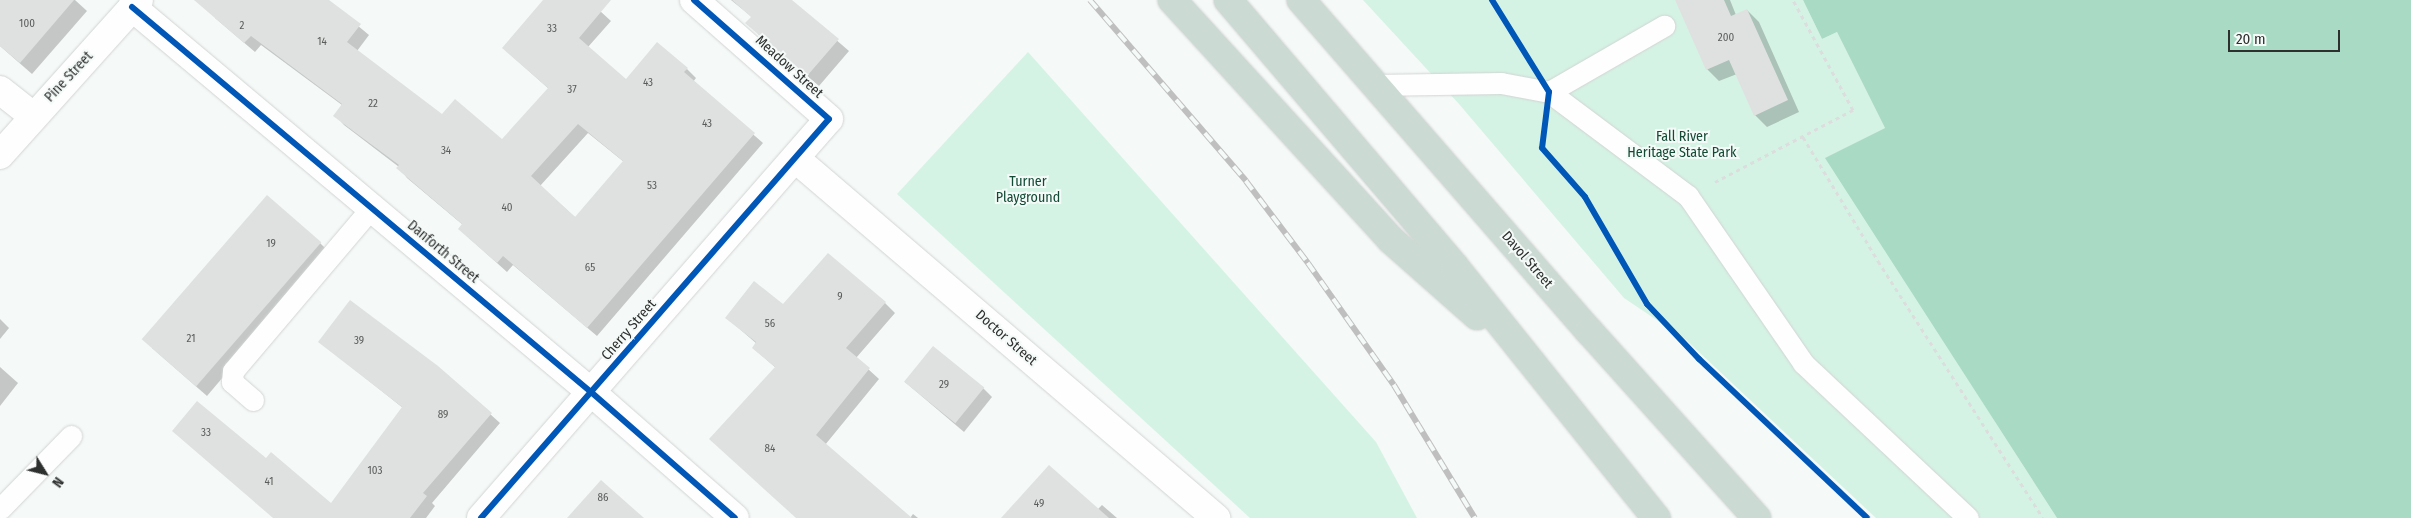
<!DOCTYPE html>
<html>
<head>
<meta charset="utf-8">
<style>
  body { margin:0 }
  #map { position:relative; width:2411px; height:518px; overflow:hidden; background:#f5f9f7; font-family:"Fira Sans Condensed",sans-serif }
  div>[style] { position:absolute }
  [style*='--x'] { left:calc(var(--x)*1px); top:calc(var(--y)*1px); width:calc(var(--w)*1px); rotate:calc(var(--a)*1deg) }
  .green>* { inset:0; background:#d5f3e5 }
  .water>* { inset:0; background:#a8dac4 }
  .shadow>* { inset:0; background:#0003 }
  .building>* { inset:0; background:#dfe1e0; transform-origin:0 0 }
  .path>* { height:3px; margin-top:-1.5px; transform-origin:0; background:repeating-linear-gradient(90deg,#dcdddd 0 4px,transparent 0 8px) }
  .roads { filter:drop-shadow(0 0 1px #d1d4d3) drop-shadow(0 0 1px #d1d4d3) }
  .lane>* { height:21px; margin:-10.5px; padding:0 10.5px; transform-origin:10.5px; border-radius:10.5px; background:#fefefe }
  .street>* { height:28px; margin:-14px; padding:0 14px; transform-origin:14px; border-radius:14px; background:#fefefe }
  .highway>* { height:28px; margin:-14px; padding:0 14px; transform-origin:14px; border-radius:14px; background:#ccdad4 }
  .rail>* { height:5.5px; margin-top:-2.75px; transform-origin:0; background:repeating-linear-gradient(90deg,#f4faf7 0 11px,#bfbfbf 0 22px); box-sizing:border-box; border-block:1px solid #bfbfbf }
  .cycleway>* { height:6px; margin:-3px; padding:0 3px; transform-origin:3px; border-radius:3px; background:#0057b8 }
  span { translate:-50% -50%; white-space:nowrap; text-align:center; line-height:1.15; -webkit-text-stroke:4px #f4faf7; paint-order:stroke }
  .number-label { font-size:11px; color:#5a5c5b }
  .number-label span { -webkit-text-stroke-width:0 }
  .street-label { font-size:14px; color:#2e302f }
  .park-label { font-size:14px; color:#124a36 }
  .north { position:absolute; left:20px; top:448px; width:50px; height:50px; -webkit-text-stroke:4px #f4faf7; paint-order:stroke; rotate:126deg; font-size:14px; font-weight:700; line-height:20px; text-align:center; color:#2e302f }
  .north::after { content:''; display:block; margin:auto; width:18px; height:22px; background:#2e302f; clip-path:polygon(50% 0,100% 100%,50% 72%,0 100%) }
  .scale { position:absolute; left:2228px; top:30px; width:112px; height:22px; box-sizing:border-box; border:2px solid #2e302f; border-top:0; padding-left:6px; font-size:15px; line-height:18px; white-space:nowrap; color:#2e302f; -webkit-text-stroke:4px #f4faf7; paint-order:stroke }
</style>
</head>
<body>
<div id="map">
  <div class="green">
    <i style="clip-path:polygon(1363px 0,1803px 0,1822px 39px,1837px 32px,1885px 128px,1826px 158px,2057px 518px,1876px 518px,1685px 339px,1624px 298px,1459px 104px)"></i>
    <i style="clip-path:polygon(1028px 52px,1376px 442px,1417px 518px,1250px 518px,897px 194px)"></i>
  </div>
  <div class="water">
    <i style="clip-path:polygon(1803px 0,2411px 0,2411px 518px,2057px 518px,1825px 158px,1885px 128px,1837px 32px,1822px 39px)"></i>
  </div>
  <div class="shadow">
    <i style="clip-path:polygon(0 0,75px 0,87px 11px,32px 74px,0 46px)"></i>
    <i style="clip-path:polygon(evenodd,212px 0,327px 0,369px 35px,357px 51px,442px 116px,502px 141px,549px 89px,503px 48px,545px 0,588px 0,611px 21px,588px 47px,626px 81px,687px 69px,696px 78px,693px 82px,763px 143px,597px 336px,513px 265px,507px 272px,469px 238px,463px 225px,407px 178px,399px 167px,344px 125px,335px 115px,342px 105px,261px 45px,255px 52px,215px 18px,212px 0,588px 133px,624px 162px,576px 218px,540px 186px,588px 133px)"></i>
    <i style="clip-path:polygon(731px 0,790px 0,849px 51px,819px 86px,758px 34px,752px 17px)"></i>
    <i style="clip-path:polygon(1676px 0,1730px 0,1736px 15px,1747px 10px,1759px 22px,1799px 112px,1767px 127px,1755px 115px,1737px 74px,1719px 81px,1707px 69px)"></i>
    <i style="clip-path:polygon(320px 243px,329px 252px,207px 396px,152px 348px)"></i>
    <i style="clip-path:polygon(885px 303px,895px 313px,856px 358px,879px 379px,825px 445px,910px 518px,913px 514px,918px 518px,799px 518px,776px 368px,753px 348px,757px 344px,727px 318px,783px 306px)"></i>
    <i style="clip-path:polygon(0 319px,9px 328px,0 339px)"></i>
    <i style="clip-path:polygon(320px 342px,438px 367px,500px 423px,432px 503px,435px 506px,426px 518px,274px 518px,266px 460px,331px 505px,403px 408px)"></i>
    <i style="clip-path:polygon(0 367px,18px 383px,0 406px)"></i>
    <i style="clip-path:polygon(905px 382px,983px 388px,992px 397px,964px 432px)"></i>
    <i style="clip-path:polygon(1102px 505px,1117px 518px,1003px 518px,1097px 510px)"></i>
  </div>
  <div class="building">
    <i style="clip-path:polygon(0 0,74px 0,20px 63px,0 46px)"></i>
    <i style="clip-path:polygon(evenodd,194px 0,329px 0,361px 24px,347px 42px,442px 114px,455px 99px,502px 139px,548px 88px,502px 48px,543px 0,611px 0,579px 38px,626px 79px,657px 42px,688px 68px,684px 72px,755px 133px,587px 328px,503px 256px,497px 263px,458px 229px,462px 224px,396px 168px,399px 165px,333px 116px,342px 104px,251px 36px,244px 43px,194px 0,578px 124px,623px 161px,575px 217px,531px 176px,578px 124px)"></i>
    <i style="clip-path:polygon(732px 0,792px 0,839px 39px,807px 76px,745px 23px,751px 17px)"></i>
    <i style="clip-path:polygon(1675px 0,1724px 0,1731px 16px,1747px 9px,1788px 100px,1754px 116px,1729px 60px,1706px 70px)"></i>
    <i style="left:267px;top:195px;width:72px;height:191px;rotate:41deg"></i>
    <i style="clip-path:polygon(828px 253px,886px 302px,846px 348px,870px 368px,816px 435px,912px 518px,796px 518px,709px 439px,775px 367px,752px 348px,756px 342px,725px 318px,754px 281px,783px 304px)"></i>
    <i style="clip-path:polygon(350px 300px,438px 366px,492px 413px,423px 493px,427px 496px,410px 518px,273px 518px,172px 431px,197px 401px,266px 458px,271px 452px,331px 503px,402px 407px,318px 342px)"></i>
    <i style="left:933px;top:346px;width:66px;height:46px;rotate:39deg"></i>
    <i style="clip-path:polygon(1049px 465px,1109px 518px,1001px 518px)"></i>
    <i style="clip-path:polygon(601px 480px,644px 518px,567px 518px)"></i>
  </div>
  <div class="path">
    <i style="--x:1803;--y:137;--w:145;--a:58.8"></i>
    <i style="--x:1878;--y:261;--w:305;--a:57.3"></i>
    <i style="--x:1715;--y:182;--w:156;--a:-27.6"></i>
    <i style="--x:1853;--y:110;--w:125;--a:-118.6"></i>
  </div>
  <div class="roads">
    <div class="lane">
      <i style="--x:1374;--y:85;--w:127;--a:-0.9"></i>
      <i style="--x:1501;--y:83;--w:49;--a:10.6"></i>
      <i style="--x:1549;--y:92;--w:174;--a:36.8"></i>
      <i style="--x:1688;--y:196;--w:203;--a:55.4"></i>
      <i style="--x:1803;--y:363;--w:226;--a:43.2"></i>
      <i style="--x:1549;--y:92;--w:133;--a:-29.9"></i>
      <i style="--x:253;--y:400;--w:28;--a:-139"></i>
      <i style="--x:232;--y:382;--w:11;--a:-85"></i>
      <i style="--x:233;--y:371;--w:214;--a:-49.7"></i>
      <i style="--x:0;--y:509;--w:102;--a:-45.8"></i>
    </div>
    <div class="street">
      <i style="--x:132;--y:7;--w:599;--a:39.99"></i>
      <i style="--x:591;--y:392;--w:191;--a:41.2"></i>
      <i style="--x:0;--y:90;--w:42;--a:38.2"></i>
      <i style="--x:0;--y:155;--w:208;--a:-48.1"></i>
      <i style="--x:796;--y:159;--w:553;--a:40.52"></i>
      <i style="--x:481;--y:518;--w:529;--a:-48.91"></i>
      <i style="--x:829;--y:119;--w:180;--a:-138.6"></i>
    </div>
    <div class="highway">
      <i style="--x:1172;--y:0;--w:323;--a:47.6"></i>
      <i style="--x:1390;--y:239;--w:116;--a:41.5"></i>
      <i style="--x:1228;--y:0;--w:350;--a:49.6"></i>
      <i style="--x:1455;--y:267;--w:322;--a:51.3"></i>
      <i style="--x:1301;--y:0;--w:439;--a:49"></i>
      <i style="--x:1589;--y:331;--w:251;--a:48.1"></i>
    </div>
  </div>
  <div class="rail">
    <i style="--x:1090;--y:0;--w:239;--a:49.2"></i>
    <i style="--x:1246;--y:181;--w:103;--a:52.9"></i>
    <i style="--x:1308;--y:263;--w:149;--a:54.8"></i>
    <i style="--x:1394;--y:385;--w:156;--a:58.7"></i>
  </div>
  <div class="cycleway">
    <i style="--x:1492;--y:0;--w:108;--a:58.2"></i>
    <i style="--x:1549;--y:92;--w:56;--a:97.1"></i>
    <i style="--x:1542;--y:148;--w:65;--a:48.7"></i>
    <i style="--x:1585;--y:197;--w:124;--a:59.9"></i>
    <i style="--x:1647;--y:304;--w:76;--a:46.6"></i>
    <i style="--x:1699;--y:359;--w:231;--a:43.4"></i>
    <i style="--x:132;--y:7;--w:599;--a:39.99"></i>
    <i style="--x:591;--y:392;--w:191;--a:41.2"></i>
    <i style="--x:481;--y:518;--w:529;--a:-48.91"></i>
    <i style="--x:829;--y:119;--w:180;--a:-138.6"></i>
  </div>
  <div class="number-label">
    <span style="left:27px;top:24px">100</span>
    <span style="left:242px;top:26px">2</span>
    <span style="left:552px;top:29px">33</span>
    <span style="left:1726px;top:38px">200</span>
    <span style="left:322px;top:42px">14</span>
    <span style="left:648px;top:83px">43</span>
    <span style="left:572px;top:90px">37</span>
    <span style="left:373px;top:104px">22</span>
    <span style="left:707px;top:124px">43</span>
    <span style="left:446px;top:151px">34</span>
    <span style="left:652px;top:186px">53</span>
    <span style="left:507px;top:208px">40</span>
    <span style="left:271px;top:244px">19</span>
    <span style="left:590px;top:268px">65</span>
    <span style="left:840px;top:297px">9</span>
    <span style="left:770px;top:324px">56</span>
    <span style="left:191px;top:339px">21</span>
    <span style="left:359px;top:341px">39</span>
    <span style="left:944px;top:385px">29</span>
    <span style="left:443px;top:415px">89</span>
    <span style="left:206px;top:433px">33</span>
    <span style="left:770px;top:449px">84</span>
    <span style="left:375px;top:471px">103</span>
    <span style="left:269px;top:482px">41</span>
    <span style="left:603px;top:498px">86</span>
    <span style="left:1039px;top:504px">49</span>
  </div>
  <div class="street-label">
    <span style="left:789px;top:67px;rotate:42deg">Meadow Street</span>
    <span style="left:69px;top:77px;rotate:-47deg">Pine Street</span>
    <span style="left:443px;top:252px;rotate:40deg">Danforth Street</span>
    <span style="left:1527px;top:260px;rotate:49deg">Davol Street</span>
    <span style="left:629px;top:330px;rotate:-49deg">Cherry Street</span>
    <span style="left:1006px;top:338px;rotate:41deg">Doctor Street</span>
  </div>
  <div class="park-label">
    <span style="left:1682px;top:145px">Fall River<br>Heritage State Park</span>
    <span style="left:1028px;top:190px">Turner<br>Playground</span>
  </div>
  <div class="north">N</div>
  <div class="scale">20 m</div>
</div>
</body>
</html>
